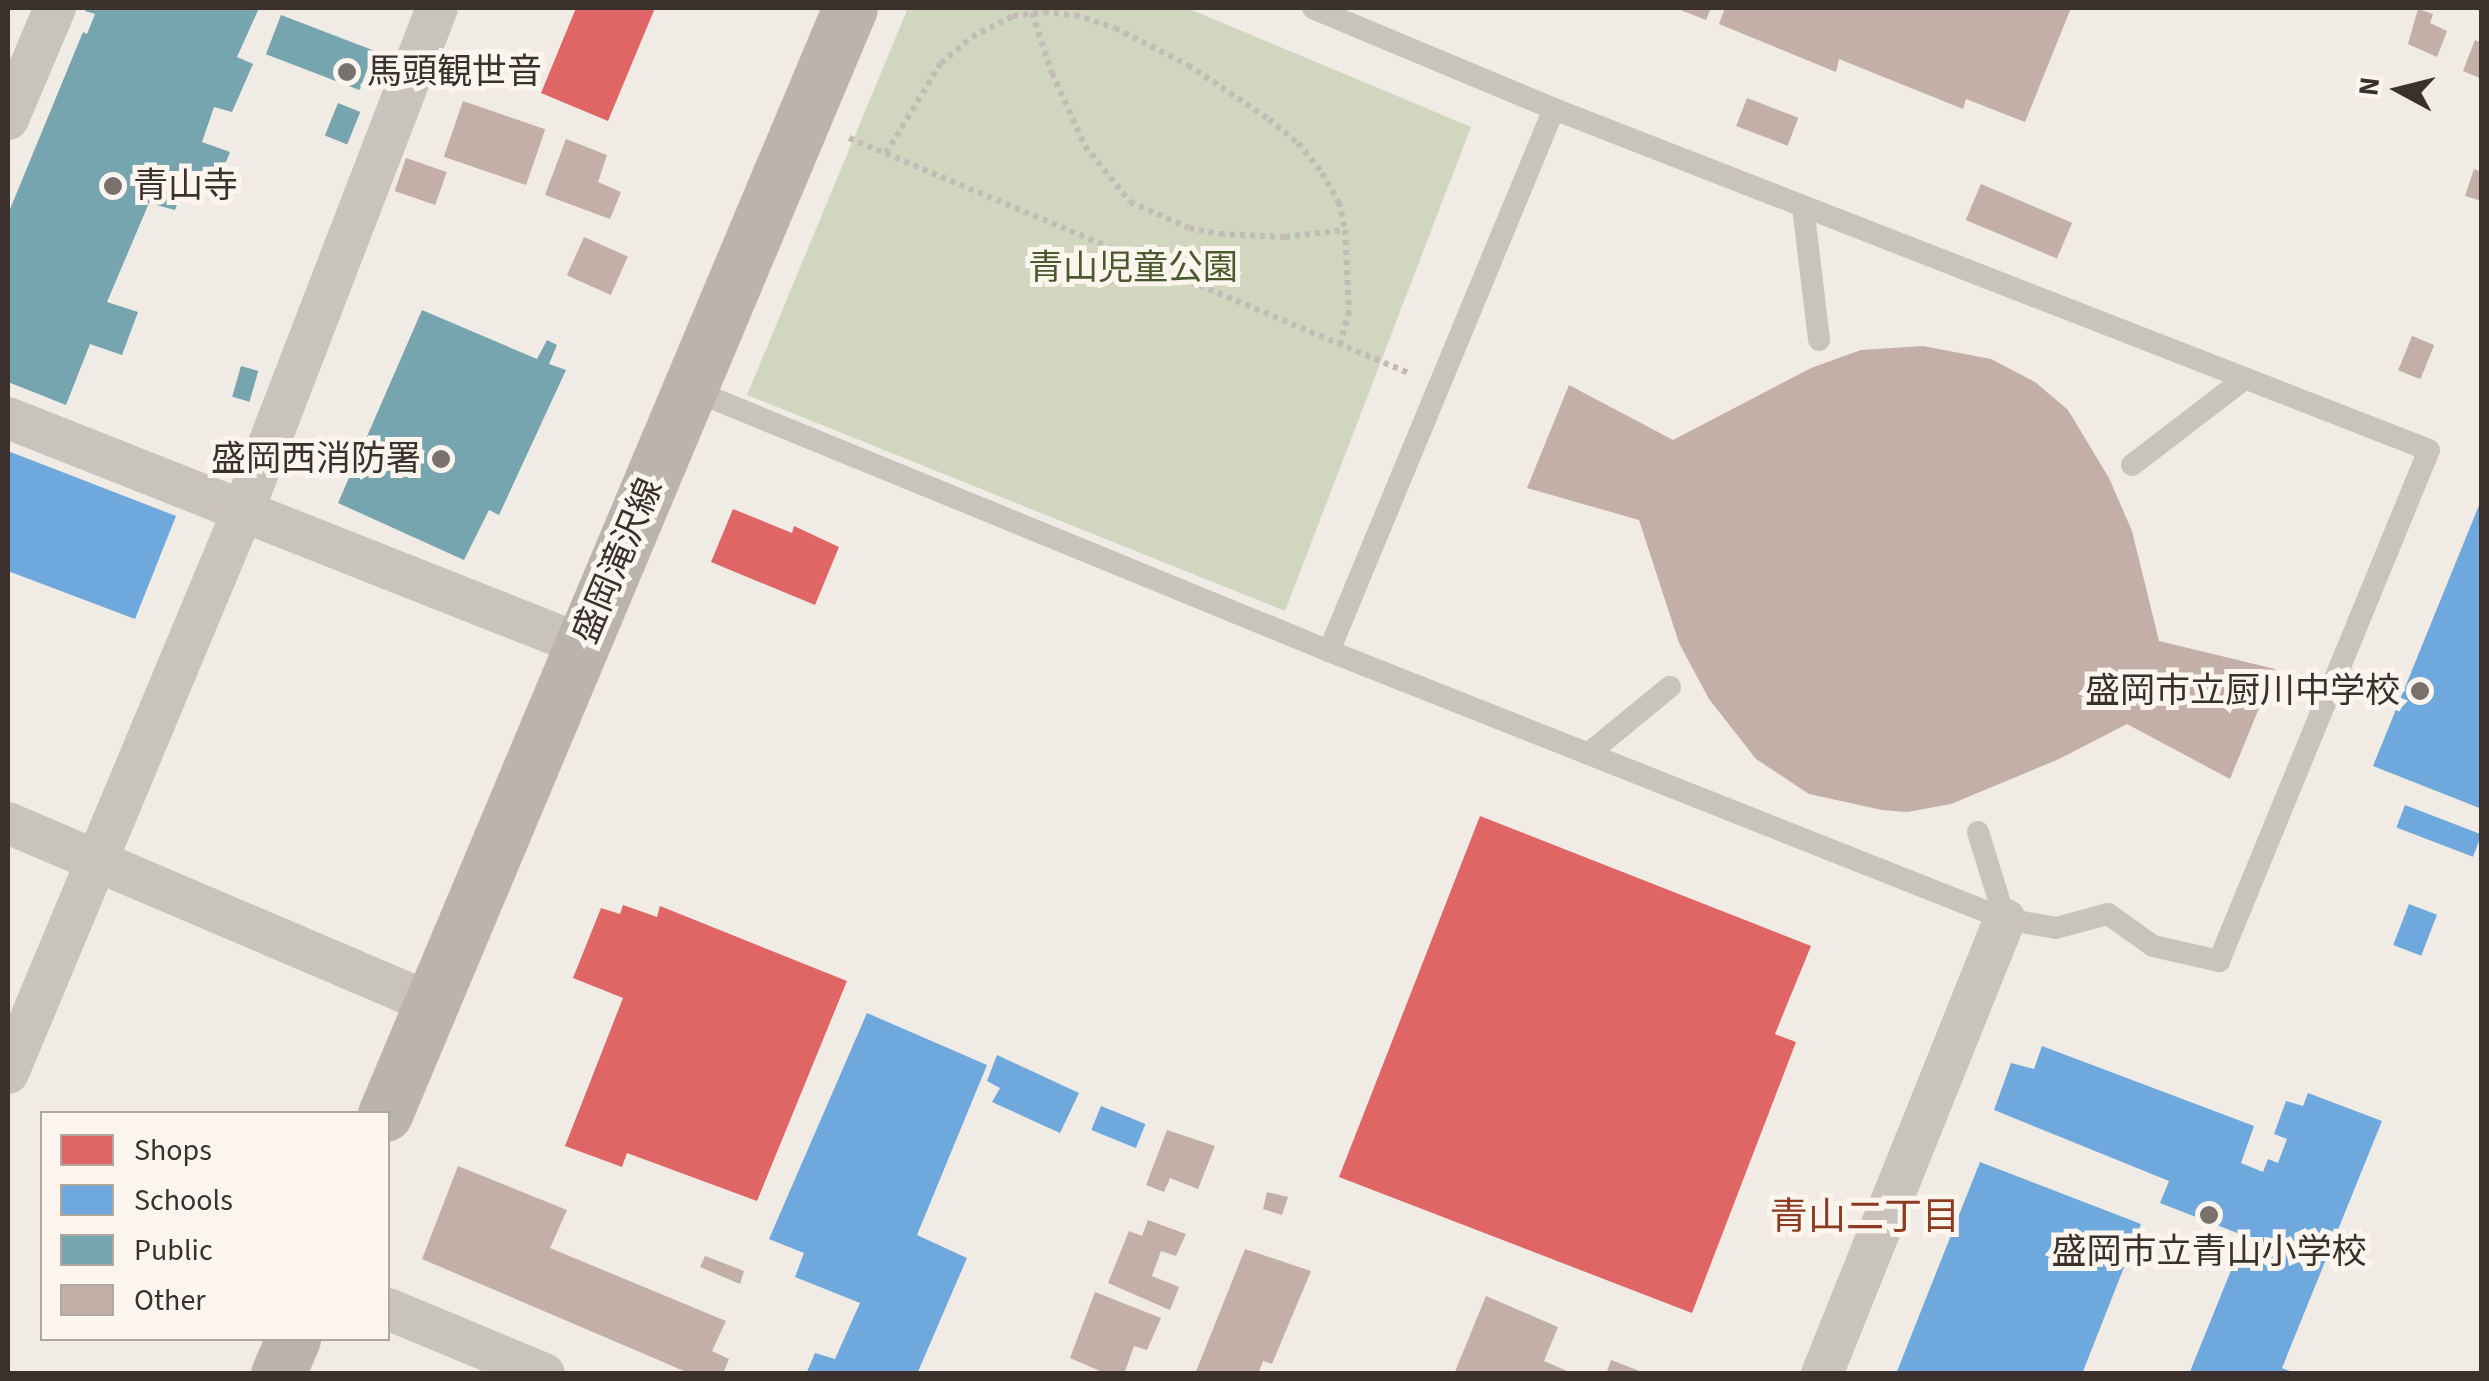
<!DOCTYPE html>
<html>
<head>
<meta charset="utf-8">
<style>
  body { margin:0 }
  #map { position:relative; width:2489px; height:1381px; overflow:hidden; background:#f0ebe5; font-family:"Source Sans 3","Noto Sans JP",sans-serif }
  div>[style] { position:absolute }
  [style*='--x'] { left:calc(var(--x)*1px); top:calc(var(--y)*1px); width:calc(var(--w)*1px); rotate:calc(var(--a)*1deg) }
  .green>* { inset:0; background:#d1d6bf }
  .shops>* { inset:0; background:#e06666 }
  .schools>* { inset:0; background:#6fa8dc; transform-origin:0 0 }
  .public>* { inset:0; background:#76a5af; transform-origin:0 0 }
  .building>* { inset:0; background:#c3afa7; transform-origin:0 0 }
  .path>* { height:6px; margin-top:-3px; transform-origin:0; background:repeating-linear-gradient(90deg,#c2bbb6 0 5px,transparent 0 10px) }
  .service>* { height:22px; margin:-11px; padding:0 11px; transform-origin:11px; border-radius:11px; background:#c9c3be }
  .minor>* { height:42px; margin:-21px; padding:0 21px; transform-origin:21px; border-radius:21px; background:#c9c3be }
  .secondary>* { height:55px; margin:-27.5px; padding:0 27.5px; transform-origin:27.5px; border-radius:27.5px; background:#bab3ae }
  .dots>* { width:28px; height:28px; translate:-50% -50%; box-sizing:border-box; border:5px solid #fbf5ee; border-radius:50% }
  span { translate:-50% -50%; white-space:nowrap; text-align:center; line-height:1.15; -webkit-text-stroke:10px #fbf5ee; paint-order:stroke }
  .poi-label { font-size:35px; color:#3b302b }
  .left { translate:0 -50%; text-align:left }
  .right { translate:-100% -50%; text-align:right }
  .park-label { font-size:35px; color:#4a5a2e }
  .street-label { font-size:35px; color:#3b302b }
  .neighbourhood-label { font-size:38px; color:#8c3b22 }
  .frame { position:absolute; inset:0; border:10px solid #3b302b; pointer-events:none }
  .legend { position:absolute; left:40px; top:1111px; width:350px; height:230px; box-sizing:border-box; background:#fbf5ee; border:2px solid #aea6a0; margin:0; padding:12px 18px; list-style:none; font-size:30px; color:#3b302b }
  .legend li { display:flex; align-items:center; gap:20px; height:50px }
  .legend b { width:50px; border:2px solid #aea6a0 }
  .north { position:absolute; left:2349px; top:40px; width:100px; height:100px; -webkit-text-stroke:8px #fbf5ee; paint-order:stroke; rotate:277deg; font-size:28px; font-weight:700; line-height:40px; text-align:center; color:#3b302b }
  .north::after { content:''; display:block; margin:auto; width:35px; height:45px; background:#3b302b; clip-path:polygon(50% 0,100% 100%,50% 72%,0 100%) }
</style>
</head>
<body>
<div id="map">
  <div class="green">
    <i style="clip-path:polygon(908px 8px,1187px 8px,1471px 127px,1285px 611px,747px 395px)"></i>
  </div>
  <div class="shops">
    <i style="clip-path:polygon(576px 8px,655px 8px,608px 121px,541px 93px)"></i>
    <i style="clip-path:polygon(733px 509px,792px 533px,794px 526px,839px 547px,815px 605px,711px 562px)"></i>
    <i style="clip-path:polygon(1480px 816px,1811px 946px,1775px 1034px,1796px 1042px,1692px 1313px,1339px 1177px)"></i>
    <i style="clip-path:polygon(623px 905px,657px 917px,660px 906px,847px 981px,757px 1201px,627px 1153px,622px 1167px,565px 1146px,623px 998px,573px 978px,601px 908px,620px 914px)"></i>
  </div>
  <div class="schools">
    <i style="clip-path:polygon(8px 451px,176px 516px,135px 619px,8px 571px)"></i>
    <i style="clip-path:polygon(2482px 498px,2482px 809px,2373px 766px)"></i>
    <i style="left:2405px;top:805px;width:82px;height:24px;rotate:21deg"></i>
    <i style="left:2409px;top:904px;width:30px;height:44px;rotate:21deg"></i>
    <i style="clip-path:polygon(867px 1013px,987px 1065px,917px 1235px,967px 1258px,917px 1374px,806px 1374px,815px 1353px,835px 1359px,860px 1303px,795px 1277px,804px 1253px,769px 1239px)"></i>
    <i style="clip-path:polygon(2042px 1046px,2254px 1126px,2241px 1163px,2263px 1172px,2268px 1159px,2278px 1163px,2287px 1139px,2274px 1134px,2286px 1101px,2303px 1106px,2308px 1093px,2382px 1121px,2282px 1368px,2297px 1374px,2189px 1374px,2245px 1236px,2160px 1203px,2169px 1181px,1994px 1110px,2011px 1063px,2034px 1069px)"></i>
    <i style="clip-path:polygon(997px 1055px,1079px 1093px,1060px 1133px,992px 1102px,1000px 1088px,987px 1081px)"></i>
    <i style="left:1101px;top:1106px;width:48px;height:26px;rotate:22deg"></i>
    <i style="clip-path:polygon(1980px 1162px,2141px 1224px,2082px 1374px,1896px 1374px)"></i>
  </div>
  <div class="public">
    <i style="clip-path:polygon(87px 8px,259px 8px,237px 57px,253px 64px,232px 112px,214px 107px,202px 142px,230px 152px,215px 190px,186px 180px,175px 210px,149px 203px,107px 302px,138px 312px,122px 355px,90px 344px,66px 405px,8px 382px,8px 214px,83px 32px,87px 34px,95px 14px,85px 11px)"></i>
    <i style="left:281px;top:15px;width:100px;height:42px;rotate:21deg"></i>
    <i style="left:338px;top:103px;width:24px;height:35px;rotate:22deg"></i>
    <i style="clip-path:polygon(422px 310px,537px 359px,547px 340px,557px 345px,549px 364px,566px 370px,499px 515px,489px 510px,464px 560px,338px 503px)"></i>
    <i style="left:241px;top:366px;width:18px;height:32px;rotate:16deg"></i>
  </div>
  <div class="building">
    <i style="clip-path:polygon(1675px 8px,1711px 8px,1706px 20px)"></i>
    <i style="clip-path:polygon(1725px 8px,2071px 8px,2025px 122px,1966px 99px,1963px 109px,1839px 59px,1836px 72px,1719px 24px)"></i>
    <i style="clip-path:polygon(2418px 9px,2433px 14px,2430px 23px,2447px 31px,2437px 57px,2408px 44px)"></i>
    <i style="clip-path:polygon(2475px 40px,2482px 43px,2482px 79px,2463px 71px)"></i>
    <i style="left:1747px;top:98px;width:55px;height:30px;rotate:21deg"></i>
    <i style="left:463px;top:101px;width:87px;height:59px;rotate:19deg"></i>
    <i style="clip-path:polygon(566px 139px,607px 155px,598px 182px,621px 192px,610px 219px,545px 195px)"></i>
    <i style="left:406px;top:158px;width:43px;height:35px;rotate:19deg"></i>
    <i style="clip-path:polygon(2474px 169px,2482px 172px,2482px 201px,2465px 196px)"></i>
    <i style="left:1981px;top:184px;width:99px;height:39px;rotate:23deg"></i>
    <i style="left:584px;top:237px;width:48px;height:42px;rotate:24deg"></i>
    <i style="left:2412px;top:336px;width:24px;height:37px;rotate:22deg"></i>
    <i style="clip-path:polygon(1923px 346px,1991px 359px,2035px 382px,2068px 410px,2109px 478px,2132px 531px,2159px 641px,2275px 669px,2230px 779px,2127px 724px,2059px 759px,1951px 804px,1907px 812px,1882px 810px,1809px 794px,1756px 759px,1709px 699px,1679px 643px,1639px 520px,1527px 488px,1569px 385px,1673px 440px,1811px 368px,1861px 350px)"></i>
    <i style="clip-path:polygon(1167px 1130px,1215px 1146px,1198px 1189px,1170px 1178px,1164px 1192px,1146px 1185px)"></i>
    <i style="clip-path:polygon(458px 1166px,567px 1210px,550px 1248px,726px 1321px,712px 1351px,729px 1359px,723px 1374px,691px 1374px,422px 1259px)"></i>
    <i style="clip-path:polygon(1267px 1192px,1288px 1197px,1282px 1215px,1263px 1209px)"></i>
    <i style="clip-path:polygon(1148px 1220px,1186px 1234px,1176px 1256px,1161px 1251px,1152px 1276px,1179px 1287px,1170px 1310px,1108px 1283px,1129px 1231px,1142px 1236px)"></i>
    <i style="clip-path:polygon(1245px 1249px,1311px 1271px,1272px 1364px,1263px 1361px,1258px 1374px,1195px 1374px)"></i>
    <i style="clip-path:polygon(705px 1256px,744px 1271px,740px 1284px,700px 1267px)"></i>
    <i style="clip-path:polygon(1095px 1292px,1161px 1318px,1147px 1350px,1134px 1346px,1124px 1374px,1107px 1374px,1070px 1358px)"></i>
    <i style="clip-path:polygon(1486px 1296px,1558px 1327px,1544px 1361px,1574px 1374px,1454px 1374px)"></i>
    <i style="clip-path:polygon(1611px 1360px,1645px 1373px,1645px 1374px,1606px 1374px)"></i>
  </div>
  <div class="path">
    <i style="--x:1032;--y:13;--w:63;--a:71.6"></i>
    <i style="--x:1052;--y:73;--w:80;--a:65.7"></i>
    <i style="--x:1085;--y:146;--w:72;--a:51.2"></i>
    <i style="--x:1130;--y:202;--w:64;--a:23.8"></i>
    <i style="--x:1189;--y:228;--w:32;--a:11"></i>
    <i style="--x:1220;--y:234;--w:65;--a:2.6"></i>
    <i style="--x:1285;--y:237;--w:60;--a:-6.7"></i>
    <i style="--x:849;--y:138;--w:607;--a:22.77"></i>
    <i style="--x:886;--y:153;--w:105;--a:-58.6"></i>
    <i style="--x:941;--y:63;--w:40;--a:-40"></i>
    <i style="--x:972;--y:37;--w:46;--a:-27.1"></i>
    <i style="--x:1013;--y:16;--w:31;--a:-7"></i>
    <i style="--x:1044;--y:12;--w:31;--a:6"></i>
    <i style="--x:1075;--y:15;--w:42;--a:18"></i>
    <i style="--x:1115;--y:28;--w:82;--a:26.9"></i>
    <i style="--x:1188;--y:65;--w:97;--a:33.7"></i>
    <i style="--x:1269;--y:119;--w:38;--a:40"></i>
    <i style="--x:1298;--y:143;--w:38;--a:51"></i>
    <i style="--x:1322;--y:173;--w:34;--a:60"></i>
    <i style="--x:1339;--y:202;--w:29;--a:78"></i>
    <i style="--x:1345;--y:230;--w:81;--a:87.2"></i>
    <i style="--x:1349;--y:311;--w:34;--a:105"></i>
  </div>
  <div class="service">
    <i style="--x:1803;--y:207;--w:134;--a:83.1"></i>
    <i style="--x:690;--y:389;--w:691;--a:22.29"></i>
    <i style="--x:1329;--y:651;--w:727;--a:21.63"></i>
    <i style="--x:2005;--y:919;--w:52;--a:10"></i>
    <i style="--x:2056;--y:928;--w:54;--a:-15.1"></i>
    <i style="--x:2108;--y:914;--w:55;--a:35.4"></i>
    <i style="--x:2153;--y:946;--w:68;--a:12.8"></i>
    <i style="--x:2219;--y:961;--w:552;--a:-67.66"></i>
    <i style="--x:2429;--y:450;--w:939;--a:-158.71"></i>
    <i style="--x:1554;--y:109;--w:261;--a:-157.3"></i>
    <i style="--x:2132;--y:465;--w:141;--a:-37.5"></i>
    <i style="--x:1329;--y:651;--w:587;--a:-67.46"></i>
    <i style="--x:1588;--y:754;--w:106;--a:-39.3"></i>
    <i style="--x:1978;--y:832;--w:91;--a:72.8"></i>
  </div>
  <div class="minor">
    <i style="--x:8;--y:119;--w:121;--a:-67.1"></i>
    <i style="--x:8;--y:418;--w:617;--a:21.58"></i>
    <i style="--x:8;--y:823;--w:459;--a:23.1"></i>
    <i style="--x:8;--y:1073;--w:609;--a:-67.31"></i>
    <i style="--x:243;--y:511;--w:539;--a:-68.91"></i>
    <i style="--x:388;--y:1309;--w:169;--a:22.6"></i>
    <i style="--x:1822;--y:1374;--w:490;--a:-68.1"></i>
  </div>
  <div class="secondary">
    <i style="--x:385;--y:1114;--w:1200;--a:-67.2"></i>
    <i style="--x:278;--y:1374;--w:39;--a:-67"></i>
  </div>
  <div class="dots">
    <i style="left:347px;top:72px;background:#7a716c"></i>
    <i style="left:113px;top:186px;background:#7a716c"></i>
    <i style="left:441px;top:459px;background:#7a716c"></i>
    <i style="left:2420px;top:691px;background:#7a716c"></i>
    <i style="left:2209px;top:1215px;background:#7a716c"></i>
  </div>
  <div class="poi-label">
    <span class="left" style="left:367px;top:72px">馬頭観世音</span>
    <span class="left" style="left:133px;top:186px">青山寺</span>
    <span class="right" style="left:421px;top:459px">盛岡西消防署</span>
    <span class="right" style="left:2400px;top:691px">盛岡市立厨川中学校</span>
    <span style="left:2209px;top:1252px">盛岡市立青山小学校</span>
  </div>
  <div class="park-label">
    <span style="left:1133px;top:268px">青山児童公園</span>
  </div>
  <div class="street-label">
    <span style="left:618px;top:561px;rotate:-67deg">盛岡滝沢線</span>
  </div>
  <div class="neighbourhood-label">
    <span style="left:1865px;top:1218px">青山二丁目</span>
  </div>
  <div class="frame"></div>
  <ul class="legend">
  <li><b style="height:28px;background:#e06666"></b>Shops</li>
  <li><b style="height:28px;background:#6fa8dc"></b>Schools</li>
  <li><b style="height:28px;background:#76a5af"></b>Public</li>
  <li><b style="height:28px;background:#c3afa7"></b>Other</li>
  </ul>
  <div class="north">N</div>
</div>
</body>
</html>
